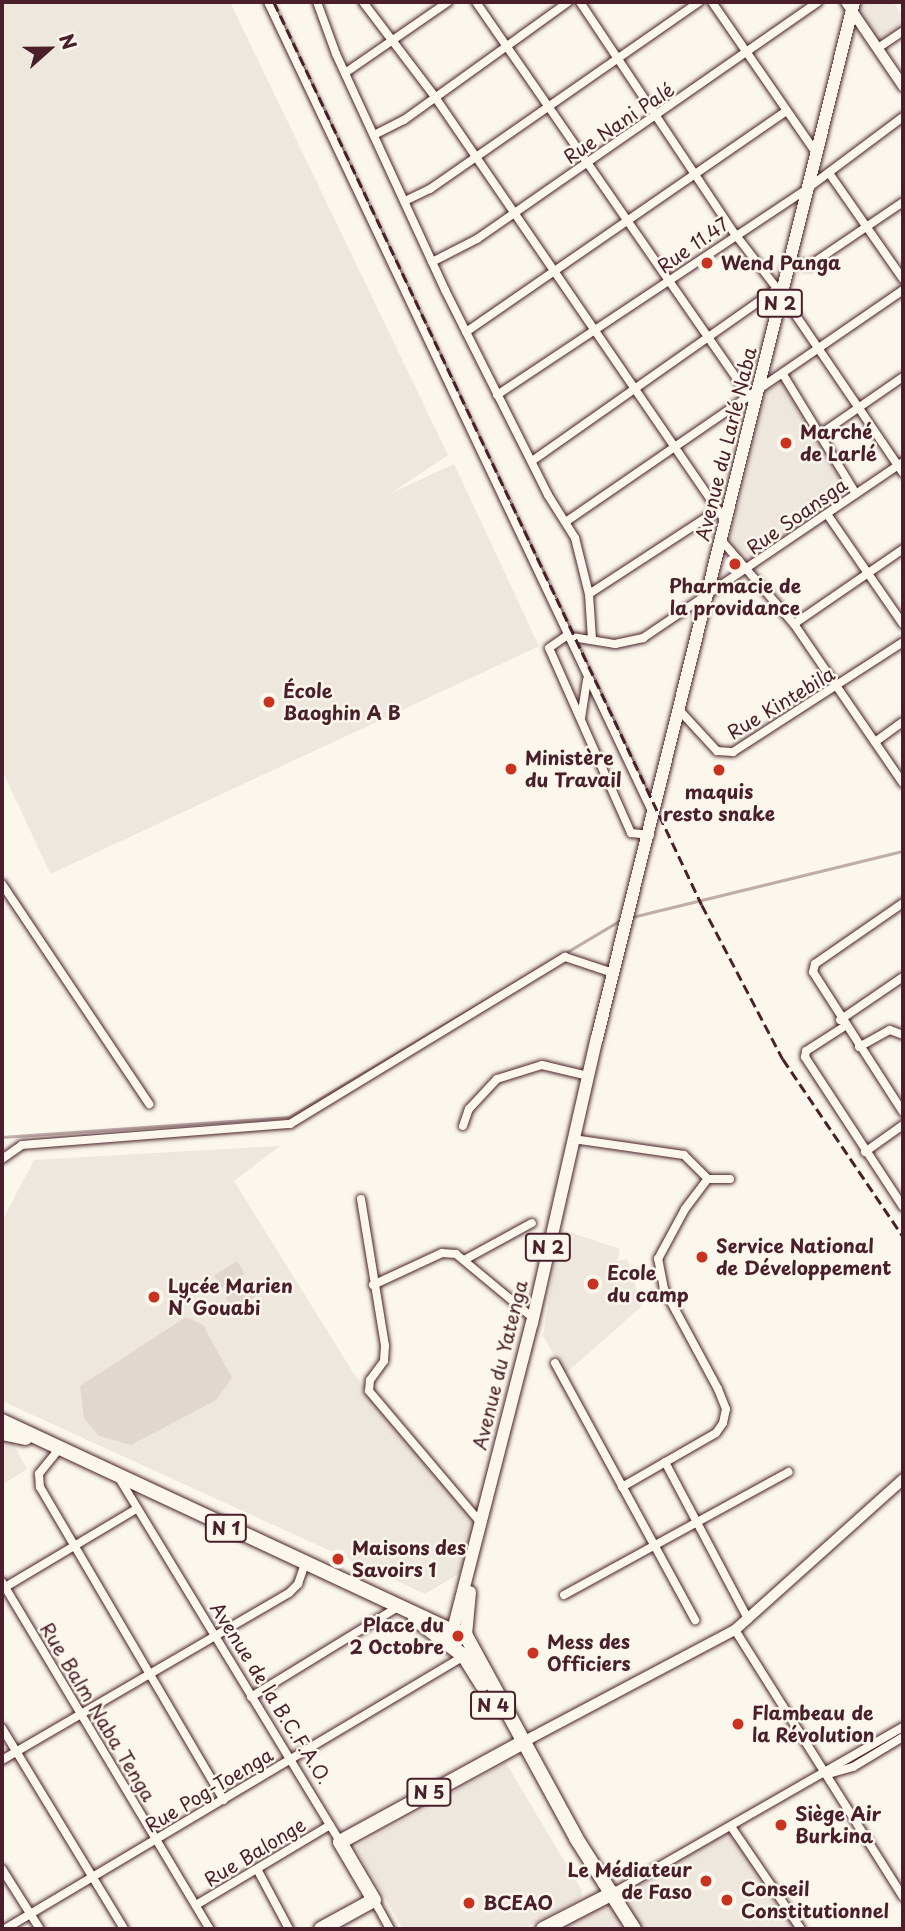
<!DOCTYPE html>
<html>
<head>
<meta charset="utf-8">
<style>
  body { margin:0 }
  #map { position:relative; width:905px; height:1931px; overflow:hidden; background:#fbf7ec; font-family:"Playpen Sans",sans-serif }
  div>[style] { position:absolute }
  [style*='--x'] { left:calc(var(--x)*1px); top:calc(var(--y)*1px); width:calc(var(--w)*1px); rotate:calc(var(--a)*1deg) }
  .built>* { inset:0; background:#eee7de; transform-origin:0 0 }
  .green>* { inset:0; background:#e2d7d0; transform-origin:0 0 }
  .stream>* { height:2.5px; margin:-1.25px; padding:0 1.25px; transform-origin:1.25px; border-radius:1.25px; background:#bfadaa }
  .roads { filter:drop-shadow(0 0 2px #4a1f2b) drop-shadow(0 0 2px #4a1f2b) }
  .street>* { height:8px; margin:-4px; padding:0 4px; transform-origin:4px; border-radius:4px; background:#fbf7ec }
  .secondary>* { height:10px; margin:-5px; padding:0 5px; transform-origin:5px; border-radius:5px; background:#fbf7ec }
  .primary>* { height:12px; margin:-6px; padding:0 6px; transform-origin:6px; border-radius:6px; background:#fbf7ec }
  .highway>* { height:14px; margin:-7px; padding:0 7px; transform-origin:7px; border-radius:7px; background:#fbf7ec }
  .rail>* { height:2.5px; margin-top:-1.25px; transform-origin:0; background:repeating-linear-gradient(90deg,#4a1f2b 0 10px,transparent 0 15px) }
  .dots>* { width:19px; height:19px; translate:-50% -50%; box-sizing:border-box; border:4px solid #fbf7ec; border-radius:50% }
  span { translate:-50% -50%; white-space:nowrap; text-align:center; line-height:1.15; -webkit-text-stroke:5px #fbf7ec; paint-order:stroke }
  .shield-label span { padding:2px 5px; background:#fbf7ec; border:2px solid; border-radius:5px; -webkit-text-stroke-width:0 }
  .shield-label { font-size:18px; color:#4a1f2b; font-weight:700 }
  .street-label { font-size:19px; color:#4a1f2b }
  .poi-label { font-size:19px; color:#4a1f2b; font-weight:700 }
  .left { translate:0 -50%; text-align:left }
  .right { translate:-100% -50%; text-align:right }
  .frame { position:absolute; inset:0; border:4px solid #4a1f2b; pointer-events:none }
  .north { position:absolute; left:14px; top:14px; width:70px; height:70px; -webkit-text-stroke:5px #fbf7ec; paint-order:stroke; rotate:69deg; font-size:19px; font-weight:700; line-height:28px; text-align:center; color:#4a1f2b }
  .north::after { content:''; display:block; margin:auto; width:24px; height:32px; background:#4a1f2b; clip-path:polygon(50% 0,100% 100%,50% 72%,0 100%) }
</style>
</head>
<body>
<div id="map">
  <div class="built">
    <i style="clip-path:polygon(2px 2px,230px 2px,448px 455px,2px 754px)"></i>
    <i style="clip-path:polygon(861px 2px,893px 2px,903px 16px,903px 30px,879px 46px,857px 12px)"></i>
    <i style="clip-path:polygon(784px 381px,850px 494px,750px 566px,728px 544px,765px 391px)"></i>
    <i style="left:454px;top:464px;width:201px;height:539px;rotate:65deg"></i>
    <i style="clip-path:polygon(280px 1146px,234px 1181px,354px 1374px,475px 1520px,462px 1572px,425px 1594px,2px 1401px,2px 1221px,34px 1160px)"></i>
    <i style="clip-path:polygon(560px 1229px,620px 1249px,617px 1261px,627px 1259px,642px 1306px,565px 1374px,543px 1336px)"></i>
    <i style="clip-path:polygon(2px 1439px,13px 1443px,27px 1469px,2px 1485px)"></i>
    <i style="clip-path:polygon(506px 1763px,582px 1891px,581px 1898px,523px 1929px,403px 1929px,355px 1847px)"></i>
    <i style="clip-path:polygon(732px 1828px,801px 1929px,545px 1929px)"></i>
  </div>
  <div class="green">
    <i style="left:237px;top:1261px;width:15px;height:27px;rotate:58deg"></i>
    <i style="left:250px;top:1282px;width:15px;height:29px;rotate:58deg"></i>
    <i style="clip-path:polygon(186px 1317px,203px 1325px,232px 1378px,216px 1400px,131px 1445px,99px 1436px,84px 1418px,80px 1386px)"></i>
  </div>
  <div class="stream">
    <i style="--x:632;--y:917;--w:279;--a:-13.7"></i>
    <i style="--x:2;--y:1137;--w:288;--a:-4"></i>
    <i style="--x:289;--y:1117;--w:387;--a:-30.7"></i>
  </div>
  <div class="roads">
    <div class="street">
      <i style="--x:268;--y:2;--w:896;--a:64.61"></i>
      <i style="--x:317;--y:2;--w:55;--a:69.9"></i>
      <i style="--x:336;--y:54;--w:260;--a:65.2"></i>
      <i style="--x:445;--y:290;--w:229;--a:63.3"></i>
      <i style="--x:548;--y:495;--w:51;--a:57.9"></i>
      <i style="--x:575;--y:538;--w:58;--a:76"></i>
      <i style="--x:589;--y:594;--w:45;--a:86.2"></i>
      <i style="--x:363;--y:2;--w:119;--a:52.8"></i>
      <i style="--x:435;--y:97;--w:515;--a:55.6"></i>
      <i style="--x:476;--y:2;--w:482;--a:55.3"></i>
      <i style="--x:580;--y:2;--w:279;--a:56.3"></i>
      <i style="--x:735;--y:234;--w:77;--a:52.4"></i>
      <i style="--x:782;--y:295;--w:215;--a:55.8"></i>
      <i style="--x:712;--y:2;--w:183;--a:55.4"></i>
      <i style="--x:878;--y:48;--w:30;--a:-34"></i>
      <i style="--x:345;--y:73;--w:125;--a:-34.6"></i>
      <i style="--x:374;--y:135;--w:34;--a:-27"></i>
      <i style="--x:404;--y:120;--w:202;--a:-35.7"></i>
      <i style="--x:829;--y:173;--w:129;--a:55.1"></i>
      <i style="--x:405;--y:201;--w:28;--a:-26"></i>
      <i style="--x:430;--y:189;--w:328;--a:-34.8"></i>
      <i style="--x:432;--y:262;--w:51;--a:-27.1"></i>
      <i style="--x:477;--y:239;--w:415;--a:-34.8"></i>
      <i style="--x:790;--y:263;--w:20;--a:6"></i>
      <i style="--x:810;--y:265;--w:112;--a:-34.1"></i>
      <i style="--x:466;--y:332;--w:389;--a:-34.6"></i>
      <i style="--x:784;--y:376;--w:138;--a:58.6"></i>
      <i style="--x:497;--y:395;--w:374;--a:-33.6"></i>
      <i style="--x:808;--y:188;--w:119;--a:-36.8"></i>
      <i style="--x:819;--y:435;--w:102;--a:-34.6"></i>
      <i style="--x:532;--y:461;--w:299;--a:-35.1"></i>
      <i style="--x:827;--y:514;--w:134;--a:55.4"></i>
      <i style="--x:567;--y:521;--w:408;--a:-34.5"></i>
      <i style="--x:722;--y:541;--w:110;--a:49.1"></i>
      <i style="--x:794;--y:624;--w:193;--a:55.6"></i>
      <i style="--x:589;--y:594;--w:154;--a:-33.1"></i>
      <i style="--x:794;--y:624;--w:132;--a:-34.5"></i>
      <i style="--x:681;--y:712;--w:53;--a:47.3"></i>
      <i style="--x:717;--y:751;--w:16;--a:4"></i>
      <i style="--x:733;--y:752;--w:202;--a:-32.9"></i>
      <i style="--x:581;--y:718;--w:39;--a:-81"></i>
      <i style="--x:875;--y:742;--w:34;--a:-36"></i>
      <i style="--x:650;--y:835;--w:19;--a:-174"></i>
      <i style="--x:631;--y:833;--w:202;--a:-113.9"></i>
      <i style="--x:549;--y:648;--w:21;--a:-35"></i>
      <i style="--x:566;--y:636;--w:50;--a:9.3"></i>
      <i style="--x:615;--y:644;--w:29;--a:-12"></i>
      <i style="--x:643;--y:638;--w:314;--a:-34.1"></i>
      <i style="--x:2;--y:884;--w:265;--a:56.2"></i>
      <i style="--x:903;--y:903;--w:107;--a:145.3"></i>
      <i style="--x:815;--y:964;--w:8;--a:104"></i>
      <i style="--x:813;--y:972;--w:166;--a:57.3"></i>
      <i style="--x:840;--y:1020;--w:76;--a:-34.3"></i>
      <i style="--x:845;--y:1026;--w:46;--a:147.3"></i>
      <i style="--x:806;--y:1051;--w:6;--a:99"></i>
      <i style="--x:805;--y:1057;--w:179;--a:56.8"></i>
      <i style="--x:859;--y:1047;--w:35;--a:-29"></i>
      <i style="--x:890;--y:1030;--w:14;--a:21"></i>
      <i style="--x:463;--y:1126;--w:18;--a:-71"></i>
      <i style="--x:469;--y:1109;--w:41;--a:-47"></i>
      <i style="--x:497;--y:1079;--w:47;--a:-17.3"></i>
      <i style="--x:542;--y:1065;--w:47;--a:13.4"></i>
      <i style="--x:573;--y:1139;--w:112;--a:8.2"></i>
      <i style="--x:684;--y:1155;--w:34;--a:45"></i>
      <i style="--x:865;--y:1152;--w:47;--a:-35.4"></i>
      <i style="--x:2;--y:1159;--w:24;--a:-35"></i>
      <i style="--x:22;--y:1145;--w:269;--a:-4.5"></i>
      <i style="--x:290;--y:1124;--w:322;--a:-31.3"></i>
      <i style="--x:565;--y:957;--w:51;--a:18.4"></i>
      <i style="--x:361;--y:1199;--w:149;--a:80.7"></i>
      <i style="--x:385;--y:1346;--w:15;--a:94"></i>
      <i style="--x:384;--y:1361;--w:24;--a:126"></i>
      <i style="--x:370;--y:1380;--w:11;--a:95"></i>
      <i style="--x:369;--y:1391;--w:173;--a:49.7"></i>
      <i style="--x:466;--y:1259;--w:75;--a:-28.6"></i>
      <i style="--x:373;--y:1285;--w:76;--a:-24.9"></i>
      <i style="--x:442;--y:1253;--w:14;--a:4"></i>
      <i style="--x:456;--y:1254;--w:99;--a:39.7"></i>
      <i style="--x:555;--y:1363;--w:293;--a:61.4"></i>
      <i style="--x:59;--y:1449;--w:32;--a:129"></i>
      <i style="--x:39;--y:1474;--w:13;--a:86"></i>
      <i style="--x:40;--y:1487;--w:363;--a:59.6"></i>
      <i style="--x:665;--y:1462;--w:178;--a:62.1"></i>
      <i style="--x:119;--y:1478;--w:426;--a:58.7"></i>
      <i style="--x:622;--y:1487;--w:108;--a:-29.9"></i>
      <i style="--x:716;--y:1433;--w:12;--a:-55"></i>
      <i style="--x:723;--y:1423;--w:14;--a:-78"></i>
      <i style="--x:726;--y:1409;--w:22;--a:-112"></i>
      <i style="--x:718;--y:1389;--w:114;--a:-118.4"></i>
      <i style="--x:664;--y:1289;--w:31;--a:-101"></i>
      <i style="--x:658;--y:1259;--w:57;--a:-61.6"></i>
      <i style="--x:685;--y:1209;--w:38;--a:-53"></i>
      <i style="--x:708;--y:1179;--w:22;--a:0"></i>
      <i style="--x:2;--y:1582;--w:405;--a:59.1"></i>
      <i style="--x:2;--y:1589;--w:156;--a:-30.8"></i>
      <i style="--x:564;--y:1595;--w:256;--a:-28.7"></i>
      <i style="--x:735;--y:1630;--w:315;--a:57.8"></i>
      <i style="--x:251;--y:1697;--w:172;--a:-31.5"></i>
      <i style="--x:2;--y:1728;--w:235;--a:58.7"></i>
      <i style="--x:2;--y:1760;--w:332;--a:-30.2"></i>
      <i style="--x:289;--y:1593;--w:13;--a:-45"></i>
      <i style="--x:298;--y:1584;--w:21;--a:-71"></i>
      <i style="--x:832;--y:1773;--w:22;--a:-16"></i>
      <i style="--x:853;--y:1767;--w:58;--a:-31"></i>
      <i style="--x:732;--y:1828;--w:122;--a:55.7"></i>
      <i style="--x:2;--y:1869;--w:71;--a:57.7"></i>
      <i style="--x:257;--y:1869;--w:68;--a:61.9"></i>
      <i style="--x:613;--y:1893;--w:334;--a:-29.8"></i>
      <i style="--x:374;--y:1900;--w:33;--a:61"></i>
      <i style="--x:196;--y:1905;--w:156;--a:-30.8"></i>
      <i style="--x:5;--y:1929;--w:534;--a:-30.74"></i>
    </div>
    <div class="secondary">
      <i style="--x:846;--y:2;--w:102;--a:55.8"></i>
      <i style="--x:525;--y:1741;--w:238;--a:-27.9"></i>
      <i style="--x:735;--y:1630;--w:226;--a:-41.9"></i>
    </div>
    <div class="primary">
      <i style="--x:453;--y:1630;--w:317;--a:-75.6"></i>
      <i style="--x:532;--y:1323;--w:292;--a:-77.2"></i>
      <i style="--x:597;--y:1038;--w:1067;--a:-76.07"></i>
      <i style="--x:466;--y:1635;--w:43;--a:-84.7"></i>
    </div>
    <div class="highway">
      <i style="--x:2;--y:1421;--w:497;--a:25"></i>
      <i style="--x:2;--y:1433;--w:24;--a:12"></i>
      <i style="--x:415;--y:1619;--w:61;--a:37.1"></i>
      <i style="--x:464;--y:1656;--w:34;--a:58"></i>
      <i style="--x:448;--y:1643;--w:14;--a:-69"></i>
      <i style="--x:453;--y:1630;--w:13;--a:18"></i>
      <i style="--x:465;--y:1634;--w:232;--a:61.4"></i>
      <i style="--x:576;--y:1838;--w:108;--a:57.5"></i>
      <i style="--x:321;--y:1929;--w:60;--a:-28.7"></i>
      <i style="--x:374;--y:1900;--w:67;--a:-120.4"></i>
      <i style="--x:340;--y:1842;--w:211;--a:-28.6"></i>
      <i style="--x:543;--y:1929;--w:79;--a:-27.2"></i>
    </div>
  </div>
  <div class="rail">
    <i style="--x:274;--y:2;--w:999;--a:64.64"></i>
    <i style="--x:702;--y:905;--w:174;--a:62.3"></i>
    <i style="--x:783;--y:1059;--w:214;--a:55.9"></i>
  </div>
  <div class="dots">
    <i style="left:707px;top:263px;background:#c8321e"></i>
    <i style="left:786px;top:443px;background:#c8321e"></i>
    <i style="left:735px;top:564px;background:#c8321e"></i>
    <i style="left:269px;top:702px;background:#c8321e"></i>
    <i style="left:511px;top:769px;background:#c8321e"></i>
    <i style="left:719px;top:770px;background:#c8321e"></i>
    <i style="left:702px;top:1257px;background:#c8321e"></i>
    <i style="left:593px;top:1284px;background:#c8321e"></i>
    <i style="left:154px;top:1297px;background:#c8321e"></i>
    <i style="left:338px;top:1559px;background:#c8321e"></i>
    <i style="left:458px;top:1636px;background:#c8321e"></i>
    <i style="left:533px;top:1653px;background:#c8321e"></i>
    <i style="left:738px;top:1724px;background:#c8321e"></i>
    <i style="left:781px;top:1825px;background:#c8321e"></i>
    <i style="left:706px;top:1881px;background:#c8321e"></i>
    <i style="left:727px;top:1900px;background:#c8321e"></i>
    <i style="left:469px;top:1903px;background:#c8321e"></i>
  </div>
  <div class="shield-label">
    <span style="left:780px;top:303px">N 2</span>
    <span style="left:548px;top:1247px">N 2</span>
    <span style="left:226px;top:1528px">N 1</span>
    <span style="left:493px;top:1705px">N 4</span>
    <span style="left:429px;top:1792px">N 5</span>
  </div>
  <div class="street-label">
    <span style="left:619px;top:123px;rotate:-34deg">Rue Nani Palé</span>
    <span style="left:693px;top:245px;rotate:-35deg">Rue 11.47</span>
    <span style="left:726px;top:444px;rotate:-76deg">Avenue du Larlé Naba</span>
    <span style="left:797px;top:516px;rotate:-35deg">Rue Soansga</span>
    <span style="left:781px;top:703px;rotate:-31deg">Rue Kintebila</span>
    <span style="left:500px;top:1365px;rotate:-76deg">Avenue du Yatenga</span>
    <span style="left:271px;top:1693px;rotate:58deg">Avenue de la B.C.F.A.O.</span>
    <span style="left:98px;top:1712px;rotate:59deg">Rue Balm Naba Tenga</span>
    <span style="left:209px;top:1790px;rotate:-31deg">Rue Pog-Toenga</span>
    <span style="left:255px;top:1852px;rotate:-31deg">Rue Balonge</span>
  </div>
  <div class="poi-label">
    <span class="left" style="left:721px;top:263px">Wend Panga</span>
    <span class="left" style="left:800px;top:443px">Marché<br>de Larlé</span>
    <span style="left:735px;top:597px">Pharmacie de<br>la providance</span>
    <span class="left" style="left:283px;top:702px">École<br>Baoghin A B</span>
    <span class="left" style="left:525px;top:769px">Ministère<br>du Travail</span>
    <span style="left:719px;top:803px">maquis<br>resto snake</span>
    <span class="left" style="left:716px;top:1257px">Service National<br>de Développement</span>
    <span class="left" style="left:607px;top:1284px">Ecole<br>du camp</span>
    <span class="left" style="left:168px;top:1297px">Lycée Marien<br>N´Gouabi</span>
    <span class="left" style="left:352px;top:1559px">Maisons des<br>Savoirs 1</span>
    <span class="right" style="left:444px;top:1636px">Place du<br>2 Octobre</span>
    <span class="left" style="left:547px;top:1653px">Mess des<br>Officiers</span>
    <span class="left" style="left:752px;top:1724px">Flambeau de<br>la Révolution</span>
    <span class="left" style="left:795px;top:1825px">Siège Air<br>Burkina</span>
    <span class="right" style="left:692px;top:1881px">Le Médiateur<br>de Faso</span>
    <span class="left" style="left:741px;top:1900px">Conseil<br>Constitutionnel</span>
    <span class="left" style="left:483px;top:1903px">BCEAO</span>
  </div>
  <div class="frame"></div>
  <div class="north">N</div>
</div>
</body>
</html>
